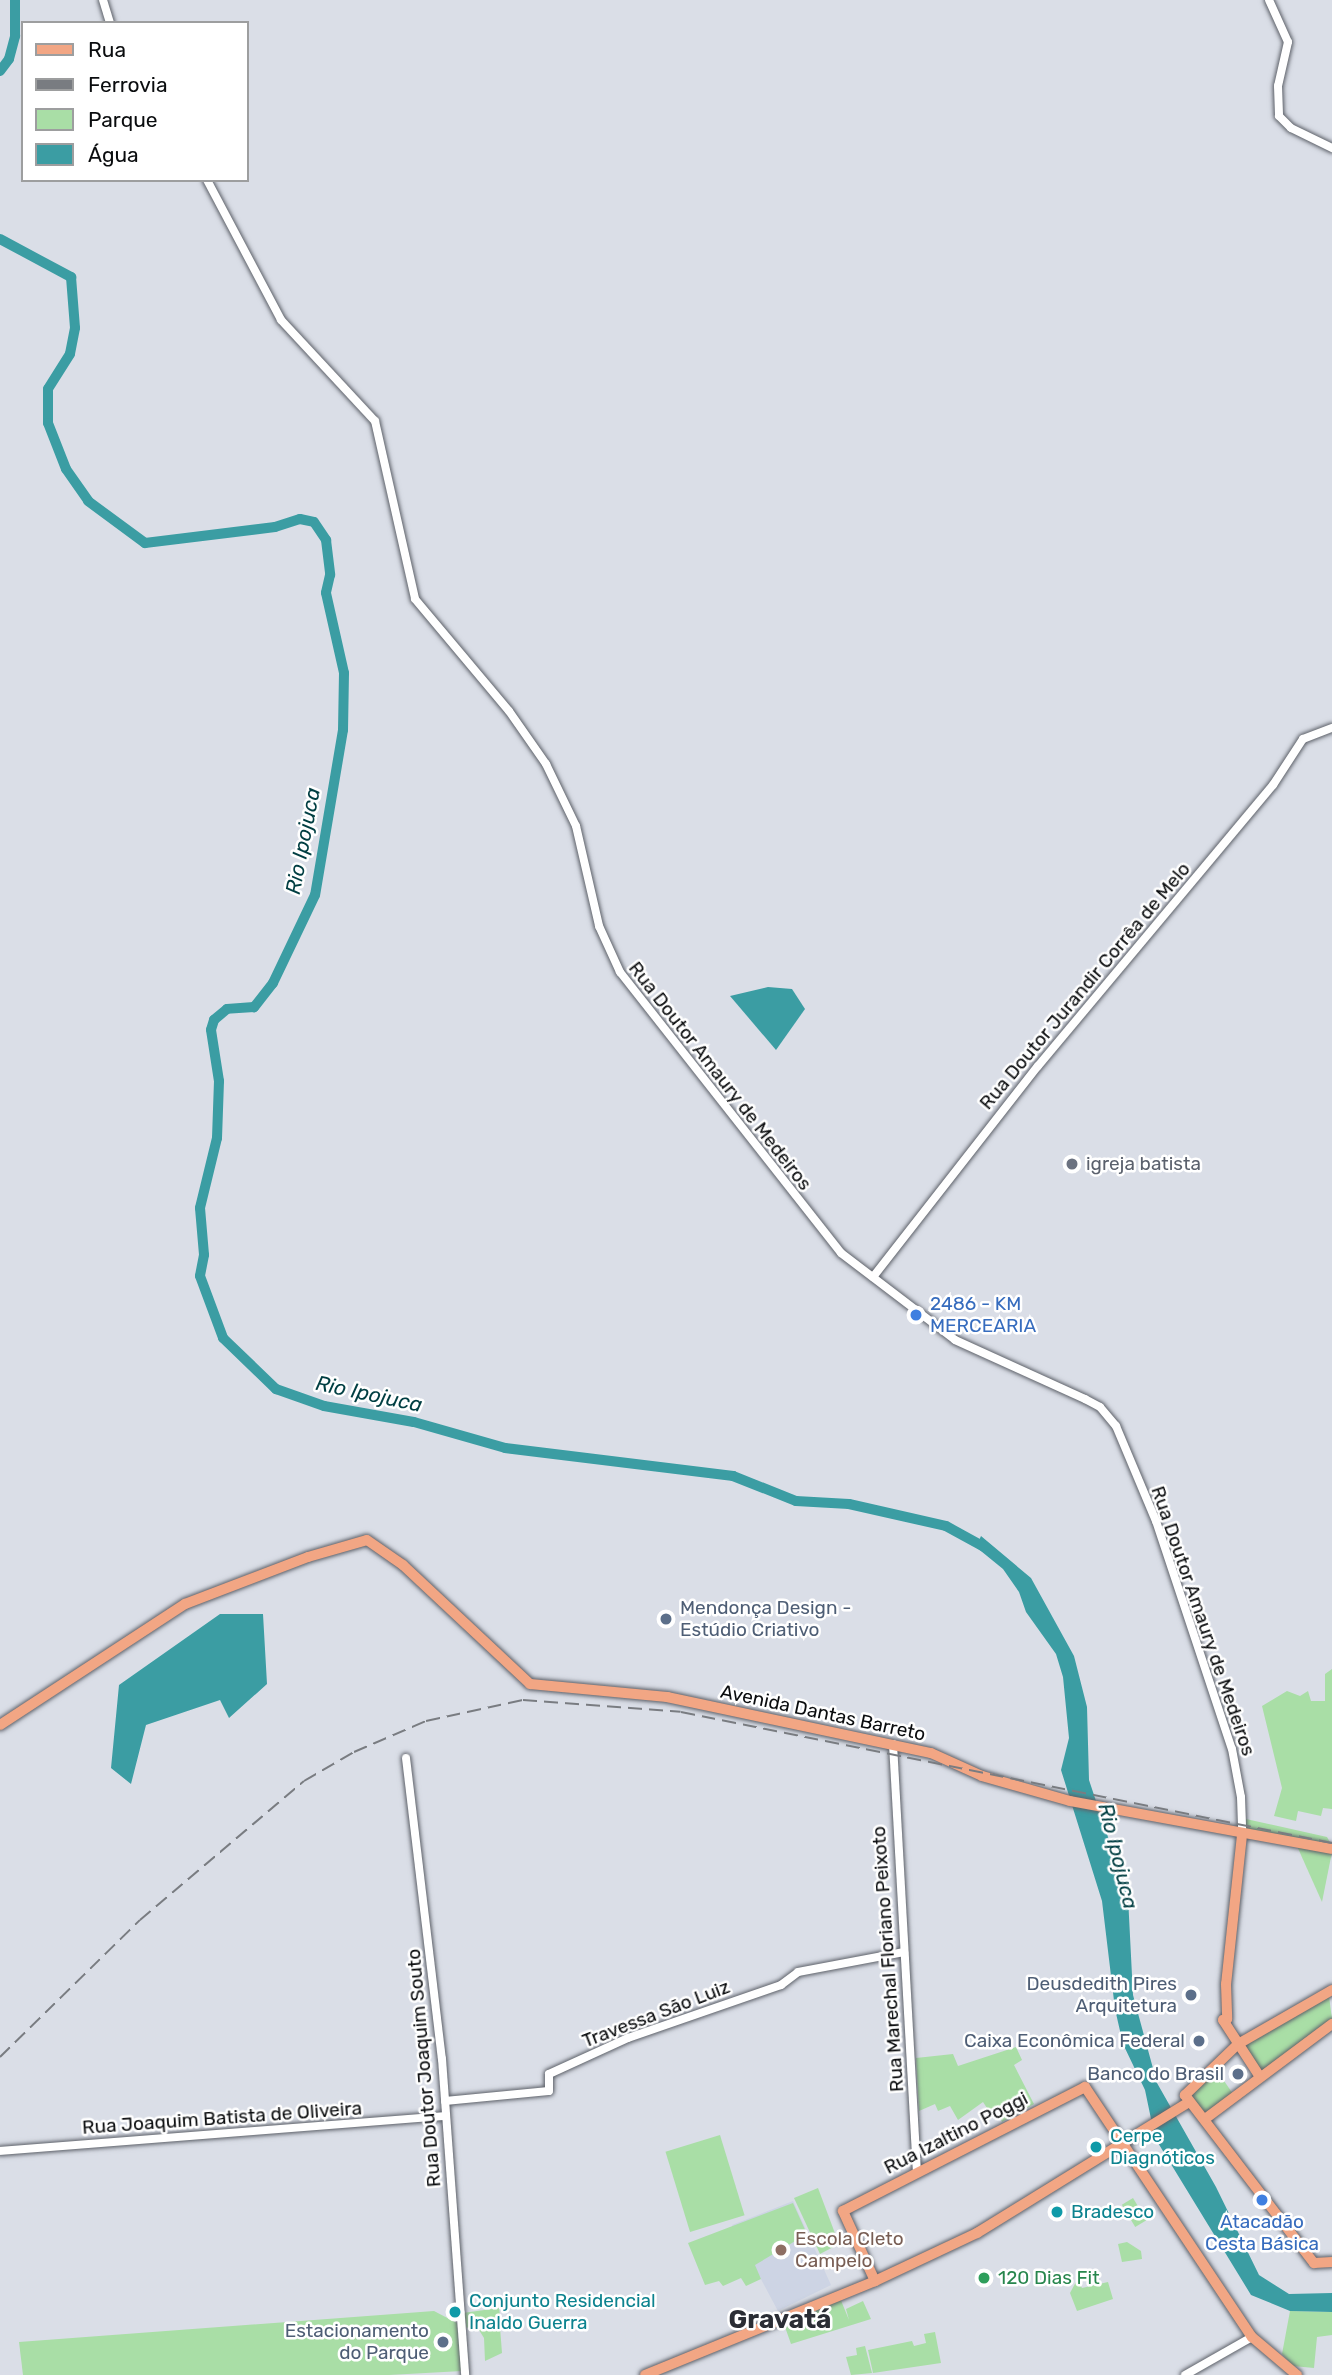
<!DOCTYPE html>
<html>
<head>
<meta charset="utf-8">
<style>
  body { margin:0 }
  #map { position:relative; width:1332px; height:2375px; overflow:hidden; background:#dadee7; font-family:Rubik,sans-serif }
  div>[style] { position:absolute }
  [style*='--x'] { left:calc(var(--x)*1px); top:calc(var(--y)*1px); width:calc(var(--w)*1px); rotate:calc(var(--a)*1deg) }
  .built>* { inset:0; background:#cdd4e4 }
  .green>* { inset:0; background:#a9dea6; transform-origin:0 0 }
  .water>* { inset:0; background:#3b9da3 }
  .river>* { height:10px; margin:-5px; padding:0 5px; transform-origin:5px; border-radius:5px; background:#3b9da3 }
  .roads { filter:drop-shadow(0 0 2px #5d6169) drop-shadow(0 0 2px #5d6169) }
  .minor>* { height:8px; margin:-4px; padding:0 4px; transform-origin:4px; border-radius:4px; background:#fff }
  .major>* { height:10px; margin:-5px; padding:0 5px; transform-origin:5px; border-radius:5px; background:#f2a684 }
  .rail>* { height:2px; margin-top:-1px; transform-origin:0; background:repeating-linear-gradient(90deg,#797c81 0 14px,transparent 0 21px) }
  .dots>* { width:19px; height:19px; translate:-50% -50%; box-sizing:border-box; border:4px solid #fff; border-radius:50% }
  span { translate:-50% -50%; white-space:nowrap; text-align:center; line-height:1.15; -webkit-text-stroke:5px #fff; paint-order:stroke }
  .street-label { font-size:19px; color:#0a0c0e }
  .worship-label { font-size:19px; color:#5b616d }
  .left { translate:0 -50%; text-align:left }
  .shop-label { font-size:19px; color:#366cbe }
  .service-label { font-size:19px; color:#4e5e75 }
  .right { translate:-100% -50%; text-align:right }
  .culture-label { font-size:19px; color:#0d838f }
  .education-label { font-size:19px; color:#785e54 }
  .leisure-label { font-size:19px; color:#27864d }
  .water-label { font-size:21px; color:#003e42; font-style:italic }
  .district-label { font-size:26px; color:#2a2d34; font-weight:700 }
  .legend { position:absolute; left:21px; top:21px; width:228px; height:161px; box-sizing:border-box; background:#fff; border:2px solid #9d9e9f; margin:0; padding:9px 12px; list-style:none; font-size:21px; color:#0a0c0e }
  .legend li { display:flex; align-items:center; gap:14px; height:35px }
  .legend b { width:35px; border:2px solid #9d9e9f }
</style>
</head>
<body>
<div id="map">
  <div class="built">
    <i style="clip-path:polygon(793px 2201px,831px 2285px,778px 2311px,732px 2225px)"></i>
  </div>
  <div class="green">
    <i style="clip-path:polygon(1332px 1669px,1332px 1809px,1323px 1808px,1321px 1816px,1298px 1811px,1296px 1821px,1274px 1816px,1282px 1788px,1262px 1706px,1287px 1691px,1300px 1696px,1308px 1691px,1311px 1701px,1325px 1701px,1325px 1674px)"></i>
    <i style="clip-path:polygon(1246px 1819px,1327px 1837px,1332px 1846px,1245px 1833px)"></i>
    <i style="clip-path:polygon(1297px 1846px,1332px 1852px,1322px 1902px,1309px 1873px)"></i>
    <i style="clip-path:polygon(1329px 1996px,1332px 2019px,1261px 2073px,1243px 2045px)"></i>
    <i style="clip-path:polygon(1016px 2047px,1022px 2060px,1014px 2065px,1034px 2104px,1002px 2122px,997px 2109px,989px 2111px,983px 2102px,958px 2120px,950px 2106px,938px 2111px,935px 2104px,919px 2111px,916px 2058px,953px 2054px,958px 2066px)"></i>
    <i style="clip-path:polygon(1216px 2069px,1233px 2094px,1205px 2115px,1188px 2095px)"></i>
    <i style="left:720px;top:2135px;width:84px;height:57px;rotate:73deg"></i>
    <i style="clip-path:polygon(818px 2188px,839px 2244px,820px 2254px,794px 2198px)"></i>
    <i style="left:1133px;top:2198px;width:26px;height:13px;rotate:59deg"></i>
    <i style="clip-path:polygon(793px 2203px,807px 2234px,755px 2265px,761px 2279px,746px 2286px,741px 2278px,723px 2286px,719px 2281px,705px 2285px,688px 2243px)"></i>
    <i style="clip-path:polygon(1127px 2242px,1141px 2251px,1142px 2259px,1122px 2262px,1118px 2244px)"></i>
    <i style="clip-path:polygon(1077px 2280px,1082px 2288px,1108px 2282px,1113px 2299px,1077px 2311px,1070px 2293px)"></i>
    <i style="clip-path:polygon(840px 2298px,849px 2320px,846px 2309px,863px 2301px,871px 2319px,791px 2344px,785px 2327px,790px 2326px,788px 2322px)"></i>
    <i style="left:499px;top:2308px;width:15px;height:35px;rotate:82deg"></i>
    <i style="clip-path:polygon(434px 2311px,457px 2323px,462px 2371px,389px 2375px,23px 2375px,19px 2342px)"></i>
    <i style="clip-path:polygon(1290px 2311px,1332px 2312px,1332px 2335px,1317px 2337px,1314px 2368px,1293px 2366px,1282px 2354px)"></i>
    <i style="clip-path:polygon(500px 2327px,502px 2353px,485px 2361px,484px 2338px,479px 2330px)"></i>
    <i style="clip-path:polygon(935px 2332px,941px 2363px,873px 2373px,868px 2350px,912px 2341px,914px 2346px,926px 2343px,924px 2334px)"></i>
    <i style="clip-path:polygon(865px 2346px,872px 2373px,851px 2375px,846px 2357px,857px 2355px,856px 2348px)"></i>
  </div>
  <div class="water">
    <i style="clip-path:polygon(768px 987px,792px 989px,805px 1009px,776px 1050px,730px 996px)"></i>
    <i style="clip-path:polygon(981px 1536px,1031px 1578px,1074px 1656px,1087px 1707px,1089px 1780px,1128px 1897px,1133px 1995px,1157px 2083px,1216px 2187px,1259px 2275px,1289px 2294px,1332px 2293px,1332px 2312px,1290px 2311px,1251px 2295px,1155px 2138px,1145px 2090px,1123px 2044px,1115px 2009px,1102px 1901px,1061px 1770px,1069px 1738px,1063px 1677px,1056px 1654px,1026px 1612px,1019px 1592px,1003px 1569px,976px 1547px)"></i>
    <i style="clip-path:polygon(220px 1614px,263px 1614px,267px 1684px,229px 1718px,220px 1700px,146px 1725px,131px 1784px,111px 1768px,119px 1685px)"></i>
  </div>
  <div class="river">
    <i style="--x:0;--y:71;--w:15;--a:-53"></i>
    <i style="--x:9;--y:59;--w:24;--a:-75"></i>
    <i style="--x:15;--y:36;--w:36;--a:-90"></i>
    <i style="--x:0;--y:239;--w:81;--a:28.2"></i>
    <i style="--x:71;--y:277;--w:51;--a:85.5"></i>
    <i style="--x:75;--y:328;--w:26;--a:101"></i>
    <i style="--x:70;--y:354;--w:41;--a:122.2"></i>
    <i style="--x:48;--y:389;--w:34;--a:90"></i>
    <i style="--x:48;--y:423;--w:49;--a:68.6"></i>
    <i style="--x:66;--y:469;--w:39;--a:55"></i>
    <i style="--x:88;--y:501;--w:71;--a:36.4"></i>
    <i style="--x:145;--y:543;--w:131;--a:-7"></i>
    <i style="--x:275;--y:527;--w:26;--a:-18"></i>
    <i style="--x:300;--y:519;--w:14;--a:12"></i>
    <i style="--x:314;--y:522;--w:22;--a:56"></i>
    <i style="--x:326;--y:540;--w:35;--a:83"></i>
    <i style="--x:330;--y:575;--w:18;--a:103"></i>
    <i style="--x:326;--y:593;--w:82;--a:77.3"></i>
    <i style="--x:344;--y:673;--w:57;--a:91"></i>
    <i style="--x:343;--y:730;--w:167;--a:99.6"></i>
    <i style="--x:315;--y:895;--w:98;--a:115.5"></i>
    <i style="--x:273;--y:983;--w:31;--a:128"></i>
    <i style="--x:254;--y:1007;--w:27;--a:176"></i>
    <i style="--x:227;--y:1009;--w:17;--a:140"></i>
    <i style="--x:214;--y:1020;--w:10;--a:107"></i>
    <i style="--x:211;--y:1030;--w:52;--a:81.1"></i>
    <i style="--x:219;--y:1081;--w:57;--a:92"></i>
    <i style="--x:217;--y:1138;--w:72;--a:103.7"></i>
    <i style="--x:200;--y:1208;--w:47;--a:85.1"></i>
    <i style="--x:204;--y:1255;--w:21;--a:101"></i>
    <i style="--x:200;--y:1276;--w:66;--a:69.6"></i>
    <i style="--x:223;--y:1338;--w:74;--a:43.9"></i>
    <i style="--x:276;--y:1389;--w:51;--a:19.5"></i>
    <i style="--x:324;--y:1406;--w:91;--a:10.1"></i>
    <i style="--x:414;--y:1422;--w:95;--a:15.9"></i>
    <i style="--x:505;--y:1448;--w:230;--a:7"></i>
    <i style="--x:733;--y:1476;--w:68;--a:21.6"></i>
    <i style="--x:796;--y:1501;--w:53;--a:3.2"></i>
    <i style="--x:849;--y:1504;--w:99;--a:12.8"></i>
    <i style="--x:946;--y:1526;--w:48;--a:28.7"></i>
  </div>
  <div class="roads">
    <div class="minor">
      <i style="--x:103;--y:0;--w:24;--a:73"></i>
      <i style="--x:1269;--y:0;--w:46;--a:65.7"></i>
      <i style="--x:1288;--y:42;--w:45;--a:102.8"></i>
      <i style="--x:1278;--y:86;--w:30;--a:88"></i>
      <i style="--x:1279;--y:116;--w:17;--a:45"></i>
      <i style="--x:1291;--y:128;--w:46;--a:26"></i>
      <i style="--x:207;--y:180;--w:158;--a:62.1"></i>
      <i style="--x:281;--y:320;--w:138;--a:47.1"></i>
      <i style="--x:375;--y:421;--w:182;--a:77.3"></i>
      <i style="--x:415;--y:599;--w:146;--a:50"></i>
      <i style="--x:509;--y:711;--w:65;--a:55.1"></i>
      <i style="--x:546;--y:764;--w:69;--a:64.2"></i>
      <i style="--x:576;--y:826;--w:103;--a:77"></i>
      <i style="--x:599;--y:926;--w:51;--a:65.5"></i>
      <i style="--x:620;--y:972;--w:357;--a:51.8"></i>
      <i style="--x:841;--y:1253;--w:143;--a:37.3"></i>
      <i style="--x:955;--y:1340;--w:143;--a:24.4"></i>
      <i style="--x:1085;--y:1399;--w:17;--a:28"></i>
      <i style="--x:1100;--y:1407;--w:25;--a:50"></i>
      <i style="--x:1116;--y:1426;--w:103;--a:67.2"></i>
      <i style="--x:1156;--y:1521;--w:240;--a:71.6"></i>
      <i style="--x:1232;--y:1749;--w:49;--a:79.4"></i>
      <i style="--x:1241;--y:1797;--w:38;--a:88"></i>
      <i style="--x:873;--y:1277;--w:268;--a:-52"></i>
      <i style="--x:1038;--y:1066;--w:366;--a:-50.1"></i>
      <i style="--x:1273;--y:785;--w:55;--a:-56.9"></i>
      <i style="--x:1303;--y:739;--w:31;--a:-21"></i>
      <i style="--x:893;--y:1744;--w:429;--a:86.8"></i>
      <i style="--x:406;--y:1758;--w:303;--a:83.2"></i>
      <i style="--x:442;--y:2059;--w:317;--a:85.8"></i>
      <i style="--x:445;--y:2101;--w:104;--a:-5.5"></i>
      <i style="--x:549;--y:2091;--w:17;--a:-90"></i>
      <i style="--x:549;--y:2074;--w:87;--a:-24.5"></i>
      <i style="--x:628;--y:2038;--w:162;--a:-19.1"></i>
      <i style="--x:781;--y:1985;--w:21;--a:-37"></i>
      <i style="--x:798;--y:1972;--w:108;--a:-10.7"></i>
      <i style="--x:0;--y:2151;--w:447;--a:-4.5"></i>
      <i style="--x:1185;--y:2375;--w:77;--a:-29.6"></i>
    </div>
    <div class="major">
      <i style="--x:0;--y:1725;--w:221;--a:-33.2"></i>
      <i style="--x:185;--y:1604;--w:132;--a:-20.9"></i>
      <i style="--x:308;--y:1557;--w:61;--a:-16.1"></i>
      <i style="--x:367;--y:1540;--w:44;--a:34.8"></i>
      <i style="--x:403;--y:1565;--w:174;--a:43.1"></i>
      <i style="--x:530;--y:1684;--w:138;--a:5.4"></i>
      <i style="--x:667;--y:1697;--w:270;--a:12"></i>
      <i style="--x:931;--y:1753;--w:56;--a:24.3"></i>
      <i style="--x:982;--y:1776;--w:91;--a:15.9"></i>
      <i style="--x:1070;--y:1801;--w:266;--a:10.4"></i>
      <i style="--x:1242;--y:1835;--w:150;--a:96.1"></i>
      <i style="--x:1226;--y:1984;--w:35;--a:88"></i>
      <i style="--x:1227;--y:2019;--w:4;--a:166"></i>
      <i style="--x:1223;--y:2020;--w:68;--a:57"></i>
      <i style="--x:1332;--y:1990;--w:108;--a:150.1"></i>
      <i style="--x:1238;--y:2044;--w:74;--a:136.1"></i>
      <i style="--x:1185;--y:2095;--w:212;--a:52.5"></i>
      <i style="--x:1314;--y:2263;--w:18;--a:-3"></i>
      <i style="--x:1205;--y:2119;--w:159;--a:-36.8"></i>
      <i style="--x:875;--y:2281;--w:77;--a:-114.6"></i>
      <i style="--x:843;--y:2211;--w:272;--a:-27.1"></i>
      <i style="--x:1085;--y:2087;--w:301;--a:56.3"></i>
      <i style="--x:1252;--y:2337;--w:59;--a:40.2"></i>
      <i style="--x:645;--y:2375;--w:248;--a:-22.2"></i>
      <i style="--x:875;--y:2281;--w:113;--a:-25.2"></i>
      <i style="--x:977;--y:2233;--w:249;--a:-31.7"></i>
    </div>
  </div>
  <div class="rail">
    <i style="--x:0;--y:2057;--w:196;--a:-44.4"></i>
    <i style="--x:140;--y:1920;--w:215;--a:-40.3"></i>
    <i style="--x:304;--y:1781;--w:58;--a:-30.1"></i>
    <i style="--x:354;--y:1752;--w:78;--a:-23.3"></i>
    <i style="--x:426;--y:1721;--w:99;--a:-12.2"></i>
    <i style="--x:523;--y:1700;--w:158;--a:4.3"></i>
    <i style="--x:681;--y:1712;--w:664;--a:11.38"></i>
  </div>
  <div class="dots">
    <i style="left:1072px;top:1164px;background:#6b7280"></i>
    <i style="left:916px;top:1315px;background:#3f7fe0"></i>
    <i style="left:666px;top:1619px;background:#5c6f8a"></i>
    <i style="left:1191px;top:1995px;background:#5c6f8a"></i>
    <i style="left:1199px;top:2041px;background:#5c6f8a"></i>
    <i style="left:1238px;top:2074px;background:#5c6f8a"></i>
    <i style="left:1096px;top:2147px;background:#0f9aa8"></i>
    <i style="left:1262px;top:2200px;background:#3f7fe0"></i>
    <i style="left:1057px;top:2212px;background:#0f9aa8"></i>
    <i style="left:781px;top:2250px;background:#8d6e63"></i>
    <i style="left:984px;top:2278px;background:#2e9e5b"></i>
    <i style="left:455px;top:2312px;background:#0f9aa8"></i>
    <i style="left:443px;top:2342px;background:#5c6f8a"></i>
  </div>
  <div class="street-label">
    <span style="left:1085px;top:986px;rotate:-50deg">Rua Doutor Jurandir Corrêa de Melo</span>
    <span style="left:720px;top:1076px;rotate:52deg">Rua Doutor Amaury de Medeiros</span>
    <span style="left:1203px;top:1621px;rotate:71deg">Rua Doutor Amaury de Medeiros</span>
    <span style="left:823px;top:1713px;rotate:12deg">Avenida Dantas Barreto</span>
    <span style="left:888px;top:1959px;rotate:-94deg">Rua Marechal Floriano Peixoto</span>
    <span style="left:656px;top:2014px;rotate:-21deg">Travessa São Luiz</span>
    <span style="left:424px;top:2068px;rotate:-95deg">Rua Doutor Joaquim Souto</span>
    <span style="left:222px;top:2118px;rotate:-4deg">Rua Joaquim Batista de Oliveira</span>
    <span style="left:956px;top:2133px;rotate:-27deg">Rua Izaltino Poggi</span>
  </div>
  <div class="worship-label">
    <span class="left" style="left:1086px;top:1164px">igreja batista</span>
  </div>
  <div class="shop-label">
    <span class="left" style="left:930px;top:1315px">2486 - KM<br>MERCEARIA</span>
    <span style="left:1262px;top:2233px">Atacadão<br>Cesta Básica</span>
  </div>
  <div class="service-label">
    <span class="left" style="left:680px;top:1619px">Mendonça Design -<br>Estúdio Criativo</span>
    <span class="right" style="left:1177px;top:1995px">Deusdedith Pires<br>Arquitetura</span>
    <span class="right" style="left:1185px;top:2041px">Caixa Econômica Federal</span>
    <span class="right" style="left:1224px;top:2074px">Banco do Brasil</span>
    <span class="right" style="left:429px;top:2342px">Estacionamento<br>do Parque</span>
  </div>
  <div class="culture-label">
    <span class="left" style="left:1110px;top:2147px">Cerpe<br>Diagnóticos</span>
    <span class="left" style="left:1071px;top:2212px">Bradesco</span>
    <span class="left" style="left:469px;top:2312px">Conjunto Residencial<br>Inaldo Guerra</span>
  </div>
  <div class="education-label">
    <span class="left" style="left:795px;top:2250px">Escola Cleto<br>Campelo</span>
  </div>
  <div class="leisure-label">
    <span class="left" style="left:998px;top:2278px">120 Dias Fit</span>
  </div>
  <div class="water-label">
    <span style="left:303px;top:841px;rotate:-79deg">Rio Ipojuca</span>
    <span style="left:369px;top:1394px;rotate:12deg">Rio Ipojuca</span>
    <span style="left:1118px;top:1856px;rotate:76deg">Rio Ipojuca</span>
  </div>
  <div class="district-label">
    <span style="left:780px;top:2320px">Gravatá</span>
  </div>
  <ul class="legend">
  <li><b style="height:9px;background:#f2a684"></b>Rua</li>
  <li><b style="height:9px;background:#797c81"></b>Ferrovia</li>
  <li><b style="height:19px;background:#a9dea6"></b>Parque</li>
  <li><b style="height:19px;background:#3b9da3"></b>Água</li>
  </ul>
</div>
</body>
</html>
